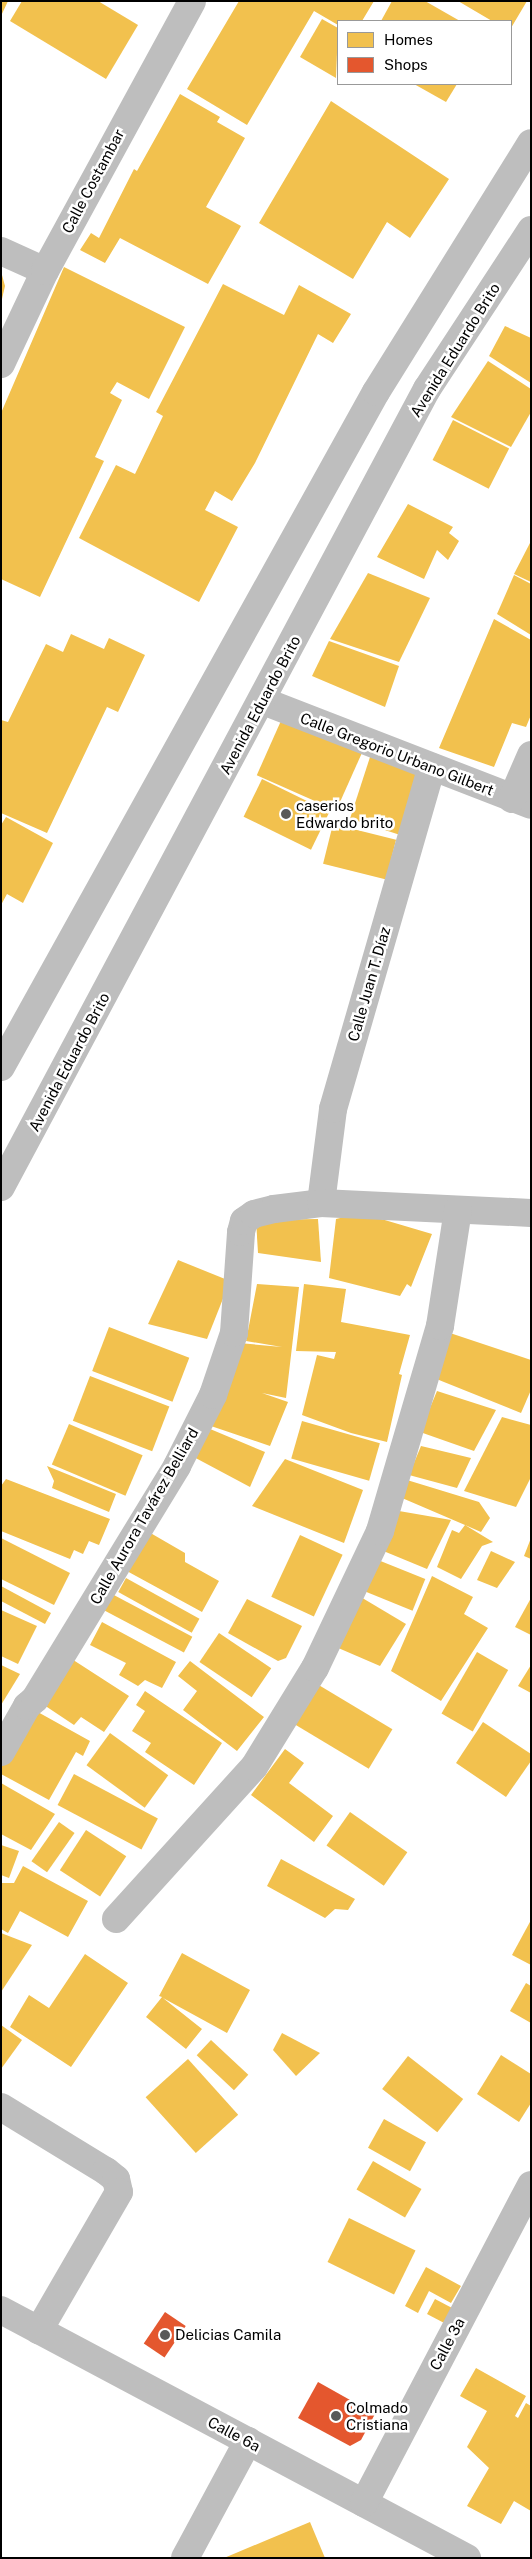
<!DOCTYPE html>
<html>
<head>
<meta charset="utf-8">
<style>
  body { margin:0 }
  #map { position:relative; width:532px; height:2559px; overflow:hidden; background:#fff; font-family:"Public Sans",sans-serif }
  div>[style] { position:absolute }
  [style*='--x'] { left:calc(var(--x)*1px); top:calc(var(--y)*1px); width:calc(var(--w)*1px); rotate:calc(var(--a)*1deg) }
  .homes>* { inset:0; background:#f2c14e; transform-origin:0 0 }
  .shops>* { inset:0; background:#e4572e; transform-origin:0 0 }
  .minor>* { height:28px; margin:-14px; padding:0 14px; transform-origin:14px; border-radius:14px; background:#bebebe }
  .dots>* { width:14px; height:14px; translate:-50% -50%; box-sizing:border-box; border:2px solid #fff; border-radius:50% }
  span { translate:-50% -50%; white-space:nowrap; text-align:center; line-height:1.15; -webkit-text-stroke:5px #fff; paint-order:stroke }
  .street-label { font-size:15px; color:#000 }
  .poi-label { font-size:15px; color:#000 }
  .left { translate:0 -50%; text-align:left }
  .frame { position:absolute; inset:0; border:2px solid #000; pointer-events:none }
  .legend { position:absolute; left:337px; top:20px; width:175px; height:65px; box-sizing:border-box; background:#fff; border:1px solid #999; margin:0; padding:6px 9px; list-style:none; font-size:15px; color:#000 }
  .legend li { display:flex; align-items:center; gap:10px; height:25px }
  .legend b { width:25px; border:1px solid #999 }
</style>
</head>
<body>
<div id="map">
  <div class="homes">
    <i style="clip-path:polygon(1px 1px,8px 1px,1px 16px)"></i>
    <i style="clip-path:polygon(22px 1px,98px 1px,138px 25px,106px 79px,10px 21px)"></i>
    <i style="clip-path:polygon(239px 1px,374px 1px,362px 21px,338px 21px,338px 25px,314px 11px,247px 125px,187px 89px)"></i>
    <i style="clip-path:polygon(392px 1px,425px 1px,460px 21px,381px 21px)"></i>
    <i style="clip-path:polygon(458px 1px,527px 1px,511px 28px,511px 21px,492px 21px)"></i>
    <i style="clip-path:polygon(322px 19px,338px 28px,336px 78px,300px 57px)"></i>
    <i style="clip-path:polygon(414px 84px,457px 84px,446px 102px)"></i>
    <i style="clip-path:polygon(180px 94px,220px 117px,217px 122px,245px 138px,206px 207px,241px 226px,208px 284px,120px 238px,105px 263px,80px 250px,91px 233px,99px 238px,134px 169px,137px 171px)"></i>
    <i style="clip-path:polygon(331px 101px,449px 179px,410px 238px,387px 222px,353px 279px,259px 223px)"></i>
    <i style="clip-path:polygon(64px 267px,185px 327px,149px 399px,117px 382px,110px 393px,122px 400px,95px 457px,104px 461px,40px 597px,1px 579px,1px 413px)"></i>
    <i style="clip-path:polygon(2px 275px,5px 286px,2px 299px,1px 299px)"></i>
    <i style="clip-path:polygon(223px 284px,284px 315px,299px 285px,351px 314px,333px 343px,318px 334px,255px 463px,232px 501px,215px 491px,205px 510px,238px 527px,199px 602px,79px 538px,116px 465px,135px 474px,163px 416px,156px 412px)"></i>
    <i style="clip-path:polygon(505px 326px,531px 338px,531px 383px,489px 356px)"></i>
    <i style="clip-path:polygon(488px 361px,531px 389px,531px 412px,511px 447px,451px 417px)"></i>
    <i style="left:453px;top:420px;width:63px;height:45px;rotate:27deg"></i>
    <i style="clip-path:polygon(408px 504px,453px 527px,449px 533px,459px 541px,448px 560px,437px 550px,424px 579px,377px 557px)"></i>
    <i style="clip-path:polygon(531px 541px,531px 582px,514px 574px)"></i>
    <i style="clip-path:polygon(368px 573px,430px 598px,399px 662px,330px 639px)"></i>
    <i style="clip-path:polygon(514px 575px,531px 584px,531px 635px,497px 614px)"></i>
    <i style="clip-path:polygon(494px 619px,531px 640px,531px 715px,526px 727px,512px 723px,494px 767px,439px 748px)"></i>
    <i style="clip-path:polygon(71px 634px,104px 649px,109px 638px,145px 655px,118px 712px,107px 707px,47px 833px,1px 813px,1px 720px,8px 722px,46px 644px,63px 652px)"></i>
    <i style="clip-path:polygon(329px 641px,399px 666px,385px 707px,312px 676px)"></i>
    <i style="left:284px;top:714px;width:87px;height:67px;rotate:24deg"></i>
    <i style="left:371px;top:754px;width:56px;height:68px;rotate:18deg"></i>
    <i style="left:262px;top:779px;width:75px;height:42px;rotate:26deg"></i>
    <i style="clip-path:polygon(6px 817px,53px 843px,23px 903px,7px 894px,1px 905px,1px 825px)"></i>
    <i style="left:333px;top:824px;width:65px;height:41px;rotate:14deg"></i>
    <i style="clip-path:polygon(361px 1213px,432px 1234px,411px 1287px,407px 1284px,400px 1296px,329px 1278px,336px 1219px)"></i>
    <i style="clip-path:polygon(318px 1219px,321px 1262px,258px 1253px,256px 1220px)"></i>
    <i style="clip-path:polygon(178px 1260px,230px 1281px,207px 1339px,148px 1324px)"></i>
    <i style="clip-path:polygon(257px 1284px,299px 1287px,286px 1398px,262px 1393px,288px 1402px,270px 1446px,205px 1424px,239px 1343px,282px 1347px,246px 1341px)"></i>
    <i style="clip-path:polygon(304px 1284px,346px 1289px,341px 1322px,410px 1335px,399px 1374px,402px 1375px,387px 1442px,351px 1433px,302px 1415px,317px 1355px,334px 1359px,336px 1352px,296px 1351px)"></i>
    <i style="left:109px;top:1327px;width:86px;height:47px;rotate:21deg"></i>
    <i style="clip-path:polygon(447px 1332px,531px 1360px,531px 1390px,521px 1413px,434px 1378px)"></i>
    <i style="left:90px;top:1376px;width:85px;height:48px;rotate:21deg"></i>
    <i style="clip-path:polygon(437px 1391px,496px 1410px,474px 1451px,420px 1432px)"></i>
    <i style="clip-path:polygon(502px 1417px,531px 1425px,531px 1477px,516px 1507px,464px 1491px)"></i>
    <i style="left:302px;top:1421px;width:81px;height:39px;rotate:16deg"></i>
    <i style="left:69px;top:1424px;width:80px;height:44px;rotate:23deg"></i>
    <i style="clip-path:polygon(203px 1426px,265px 1452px,250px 1487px,190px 1455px)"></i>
    <i style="clip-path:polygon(421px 1446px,471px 1458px,457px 1488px,409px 1475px)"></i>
    <i style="clip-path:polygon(285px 1459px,363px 1490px,344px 1543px,252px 1506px)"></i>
    <i style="clip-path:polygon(47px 1466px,116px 1494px,109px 1512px,52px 1488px,54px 1481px)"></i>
    <i style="clip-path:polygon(6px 1479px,110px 1519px,99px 1545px,89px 1541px,83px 1554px,74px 1550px,70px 1559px,1px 1531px,1px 1486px)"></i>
    <i style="clip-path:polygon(407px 1480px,479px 1502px,490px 1518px,481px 1532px,465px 1525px,493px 1542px,482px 1546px,461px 1579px,437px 1567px,452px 1530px,459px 1533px,465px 1525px,402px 1498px)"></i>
    <i style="clip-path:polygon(399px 1511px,451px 1520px,427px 1569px,381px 1550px)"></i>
    <i style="clip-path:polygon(147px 1531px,185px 1553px,185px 1562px,219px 1581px,202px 1612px,125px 1570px)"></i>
    <i style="left:300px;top:1535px;width:47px;height:68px;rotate:25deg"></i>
    <i style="clip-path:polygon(1px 1538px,70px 1573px,54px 1605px,1px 1579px)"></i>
    <i style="clip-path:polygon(531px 1538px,531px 1559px,524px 1556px)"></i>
    <i style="clip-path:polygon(491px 1551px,515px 1562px,497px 1588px,477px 1580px)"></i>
    <i style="left:378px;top:1560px;width:51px;height:34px;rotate:22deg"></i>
    <i style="clip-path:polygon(432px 1576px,473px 1597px,464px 1614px,488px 1628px,441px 1701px,391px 1671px)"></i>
    <i style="left:126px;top:1578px;width:84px;height:16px;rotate:29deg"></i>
    <i style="clip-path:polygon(1px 1586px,51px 1613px,45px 1624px,1px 1601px)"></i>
    <i style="left:112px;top:1594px;width:91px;height:18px;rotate:28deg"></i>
    <i style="clip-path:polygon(359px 1596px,406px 1624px,380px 1666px,336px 1647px)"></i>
    <i style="clip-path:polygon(531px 1598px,531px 1635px,515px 1627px)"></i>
    <i style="clip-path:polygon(247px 1599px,302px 1626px,286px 1658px,278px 1661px,228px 1633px)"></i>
    <i style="clip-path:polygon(1px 1610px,37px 1626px,18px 1664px,1px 1656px)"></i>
    <i style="clip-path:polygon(102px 1622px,176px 1662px,162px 1688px,145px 1680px,138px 1686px,119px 1675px,126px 1663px,90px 1645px)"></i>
    <i style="left:219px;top:1633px;width:63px;height:35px;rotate:34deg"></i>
    <i style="left:477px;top:1652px;width:36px;height:71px;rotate:30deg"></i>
    <i style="clip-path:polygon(64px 1654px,129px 1696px,104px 1732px,81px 1717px,74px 1725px,35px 1699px)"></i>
    <i style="clip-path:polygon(190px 1661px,264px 1717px,237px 1751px,183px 1710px,197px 1691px,178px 1676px)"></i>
    <i style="clip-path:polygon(1px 1665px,20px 1674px,1px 1705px)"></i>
    <i style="clip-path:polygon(531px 1665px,531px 1693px,518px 1686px)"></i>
    <i style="left:317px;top:1684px;width:88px;height:46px;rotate:31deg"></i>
    <i style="clip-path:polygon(145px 1691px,222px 1743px,194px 1785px,145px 1752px,151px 1743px,132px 1731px,145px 1711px,136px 1705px)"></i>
    <i style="clip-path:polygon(27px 1706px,90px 1741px,83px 1756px,76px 1752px,49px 1800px,1px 1774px,1px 1752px)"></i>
    <i style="clip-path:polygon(483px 1722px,531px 1754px,531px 1761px,506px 1797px,456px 1763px)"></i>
    <i style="left:110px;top:1733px;width:72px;height:40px;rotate:36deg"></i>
    <i style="clip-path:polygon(285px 1749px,304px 1763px,289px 1783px,333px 1816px,314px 1842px,251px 1795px)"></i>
    <i style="left:74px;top:1774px;width:95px;height:35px;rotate:28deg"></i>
    <i style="clip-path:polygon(1px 1783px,55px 1814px,31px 1850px,1px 1834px)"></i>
    <i style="left:350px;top:1812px;width:70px;height:41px;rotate:35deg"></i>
    <i style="left:59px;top:1822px;width:19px;height:48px;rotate:35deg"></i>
    <i style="left:86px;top:1830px;width:48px;height:48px;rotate:33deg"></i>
    <i style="clip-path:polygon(1px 1845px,19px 1851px,9px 1878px,1px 1875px)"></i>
    <i style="clip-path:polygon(281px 1859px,355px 1899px,348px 1910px,335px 1909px,325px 1918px,267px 1886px)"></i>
    <i style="clip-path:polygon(23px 1866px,88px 1901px,68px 1937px,20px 1911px,8px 1933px,1px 1929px,1px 1883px,14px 1883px)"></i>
    <i style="clip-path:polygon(531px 1920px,531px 1965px,512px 1955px)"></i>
    <i style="clip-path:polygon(1px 1933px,32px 1945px,1px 1992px)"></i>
    <i style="clip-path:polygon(182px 1953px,250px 1990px,227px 2033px,163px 1998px,202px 2029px,186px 2049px,146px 2017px,162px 1997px,159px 1996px)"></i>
    <i style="clip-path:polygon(85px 1954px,128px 1983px,71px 2067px,10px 2027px,29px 1995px,49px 2008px)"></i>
    <i style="clip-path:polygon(526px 1983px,531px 1986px,531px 2023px,510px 2011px)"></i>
    <i style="clip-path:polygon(1px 2025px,22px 2040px,1px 2069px)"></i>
    <i style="clip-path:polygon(282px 2033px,320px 2053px,296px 2076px,273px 2050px)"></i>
    <i style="left:211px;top:2040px;width:51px;height:21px;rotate:43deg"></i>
    <i style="clip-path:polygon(501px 2055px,531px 2074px,531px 2103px,519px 2122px,477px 2094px)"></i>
    <i style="left:408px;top:2056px;width:70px;height:42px;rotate:38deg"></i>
    <i style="left:188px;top:2059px;width:75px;height:57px;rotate:48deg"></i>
    <i style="left:384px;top:2119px;width:48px;height:33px;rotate:29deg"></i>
    <i style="left:373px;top:2161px;width:56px;height:33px;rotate:30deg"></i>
    <i style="left:349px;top:2218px;width:74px;height:49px;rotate:26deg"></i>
    <i style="clip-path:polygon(426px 2267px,461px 2286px,451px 2303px,429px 2291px,418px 2313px,405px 2306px)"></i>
    <i style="left:435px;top:2299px;width:21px;height:17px;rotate:28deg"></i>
    <i style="clip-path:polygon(476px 2368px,526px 2396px,515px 2416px,518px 2418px,526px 2403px,531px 2406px,531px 2511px,514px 2501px,501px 2524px,467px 2506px,489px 2468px,467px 2447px,487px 2411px,460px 2396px)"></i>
    <i style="clip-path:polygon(310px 2522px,325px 2558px,224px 2558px)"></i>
  </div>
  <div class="shops">
    <i style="left:165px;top:2312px;width:25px;height:38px;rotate:34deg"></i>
    <i style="clip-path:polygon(318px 2382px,375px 2414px,361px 2440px,350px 2446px,298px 2418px)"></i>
  </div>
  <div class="minor">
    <i style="--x:1;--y:251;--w:48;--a:24.4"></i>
    <i style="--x:1;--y:364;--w:103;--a:-64.7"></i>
    <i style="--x:45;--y:271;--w:307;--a:-61.4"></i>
    <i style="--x:263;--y:701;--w:287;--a:21.2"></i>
    <i style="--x:512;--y:799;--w:48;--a:-66.6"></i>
    <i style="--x:1;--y:1067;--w:772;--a:-60.95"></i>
    <i style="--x:376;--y:392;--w:293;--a:-58.1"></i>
    <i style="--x:1;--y:1187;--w:905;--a:-61.91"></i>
    <i style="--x:427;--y:389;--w:190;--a:-56.8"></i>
    <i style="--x:321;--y:1203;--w:95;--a:-82.7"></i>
    <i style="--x:333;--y:1109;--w:356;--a:-73.9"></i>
    <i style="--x:1;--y:1752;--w:53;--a:-60.5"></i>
    <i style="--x:27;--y:1706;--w:11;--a:-41"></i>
    <i style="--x:35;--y:1699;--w:273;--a:-58.6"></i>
    <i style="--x:177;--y:1466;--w:80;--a:-63.1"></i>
    <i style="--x:213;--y:1395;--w:65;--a:-71.3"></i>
    <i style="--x:234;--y:1333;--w:101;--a:-86"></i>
    <i style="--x:241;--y:1232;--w:11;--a:-75"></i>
    <i style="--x:244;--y:1221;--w:12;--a:-35"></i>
    <i style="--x:254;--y:1214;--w:21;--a:-14"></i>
    <i style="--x:274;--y:1209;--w:47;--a:-7.3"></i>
    <i style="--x:321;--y:1203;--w:210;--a:2.7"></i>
    <i style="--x:116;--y:1919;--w:205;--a:-47.8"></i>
    <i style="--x:254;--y:1767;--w:116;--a:-58.4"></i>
    <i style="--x:315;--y:1668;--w:152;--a:-64.6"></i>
    <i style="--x:380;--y:1531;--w:214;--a:-73.7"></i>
    <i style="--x:440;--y:1326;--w:117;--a:-81.2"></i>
    <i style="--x:1;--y:2107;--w:123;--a:31.4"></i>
    <i style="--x:106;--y:2171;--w:13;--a:39"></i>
    <i style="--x:116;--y:2179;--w:13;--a:77"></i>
    <i style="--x:119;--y:2192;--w:160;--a:120.1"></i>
    <i style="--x:1;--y:2310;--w:528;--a:28.02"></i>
    <i style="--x:364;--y:2503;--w:359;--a:-62.3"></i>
    <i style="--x:185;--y:2558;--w:133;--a:-61.7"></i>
  </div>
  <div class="dots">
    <i style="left:286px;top:814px;background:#595959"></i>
    <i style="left:165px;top:2335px;background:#595959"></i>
    <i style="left:336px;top:2416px;background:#595959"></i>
  </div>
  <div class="street-label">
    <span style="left:93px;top:181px;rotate:-62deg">Calle Costambar</span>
    <span style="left:455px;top:350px;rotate:-58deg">Avenida Eduardo Brito</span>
    <span style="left:260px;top:705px;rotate:-62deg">Avenida Eduardo Brito</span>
    <span style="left:397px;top:754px;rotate:21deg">Calle Gregorio Urbano Gilbert</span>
    <span style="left:369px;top:984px;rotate:-74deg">Calle Juan T. Díaz</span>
    <span style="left:69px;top:1062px;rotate:-62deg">Avenida Eduardo Brito</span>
    <span style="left:144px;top:1516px;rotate:-60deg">Calle Aurora Tavárez Belliard</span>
    <span style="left:447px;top:2344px;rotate:-62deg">Calle 3a</span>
    <span style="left:234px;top:2434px;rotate:28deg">Calle 6a</span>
  </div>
  <div class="poi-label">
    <span class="left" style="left:296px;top:814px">caserios<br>Edwardo brito</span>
    <span class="left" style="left:175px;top:2335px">Delicias Camila</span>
    <span class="left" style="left:346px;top:2416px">Colmado<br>Cristiana</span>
  </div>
  <div class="frame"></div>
  <ul class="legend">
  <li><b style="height:14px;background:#f2c14e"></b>Homes</li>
  <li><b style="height:14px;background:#e4572e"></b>Shops</li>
  </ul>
</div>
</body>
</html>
